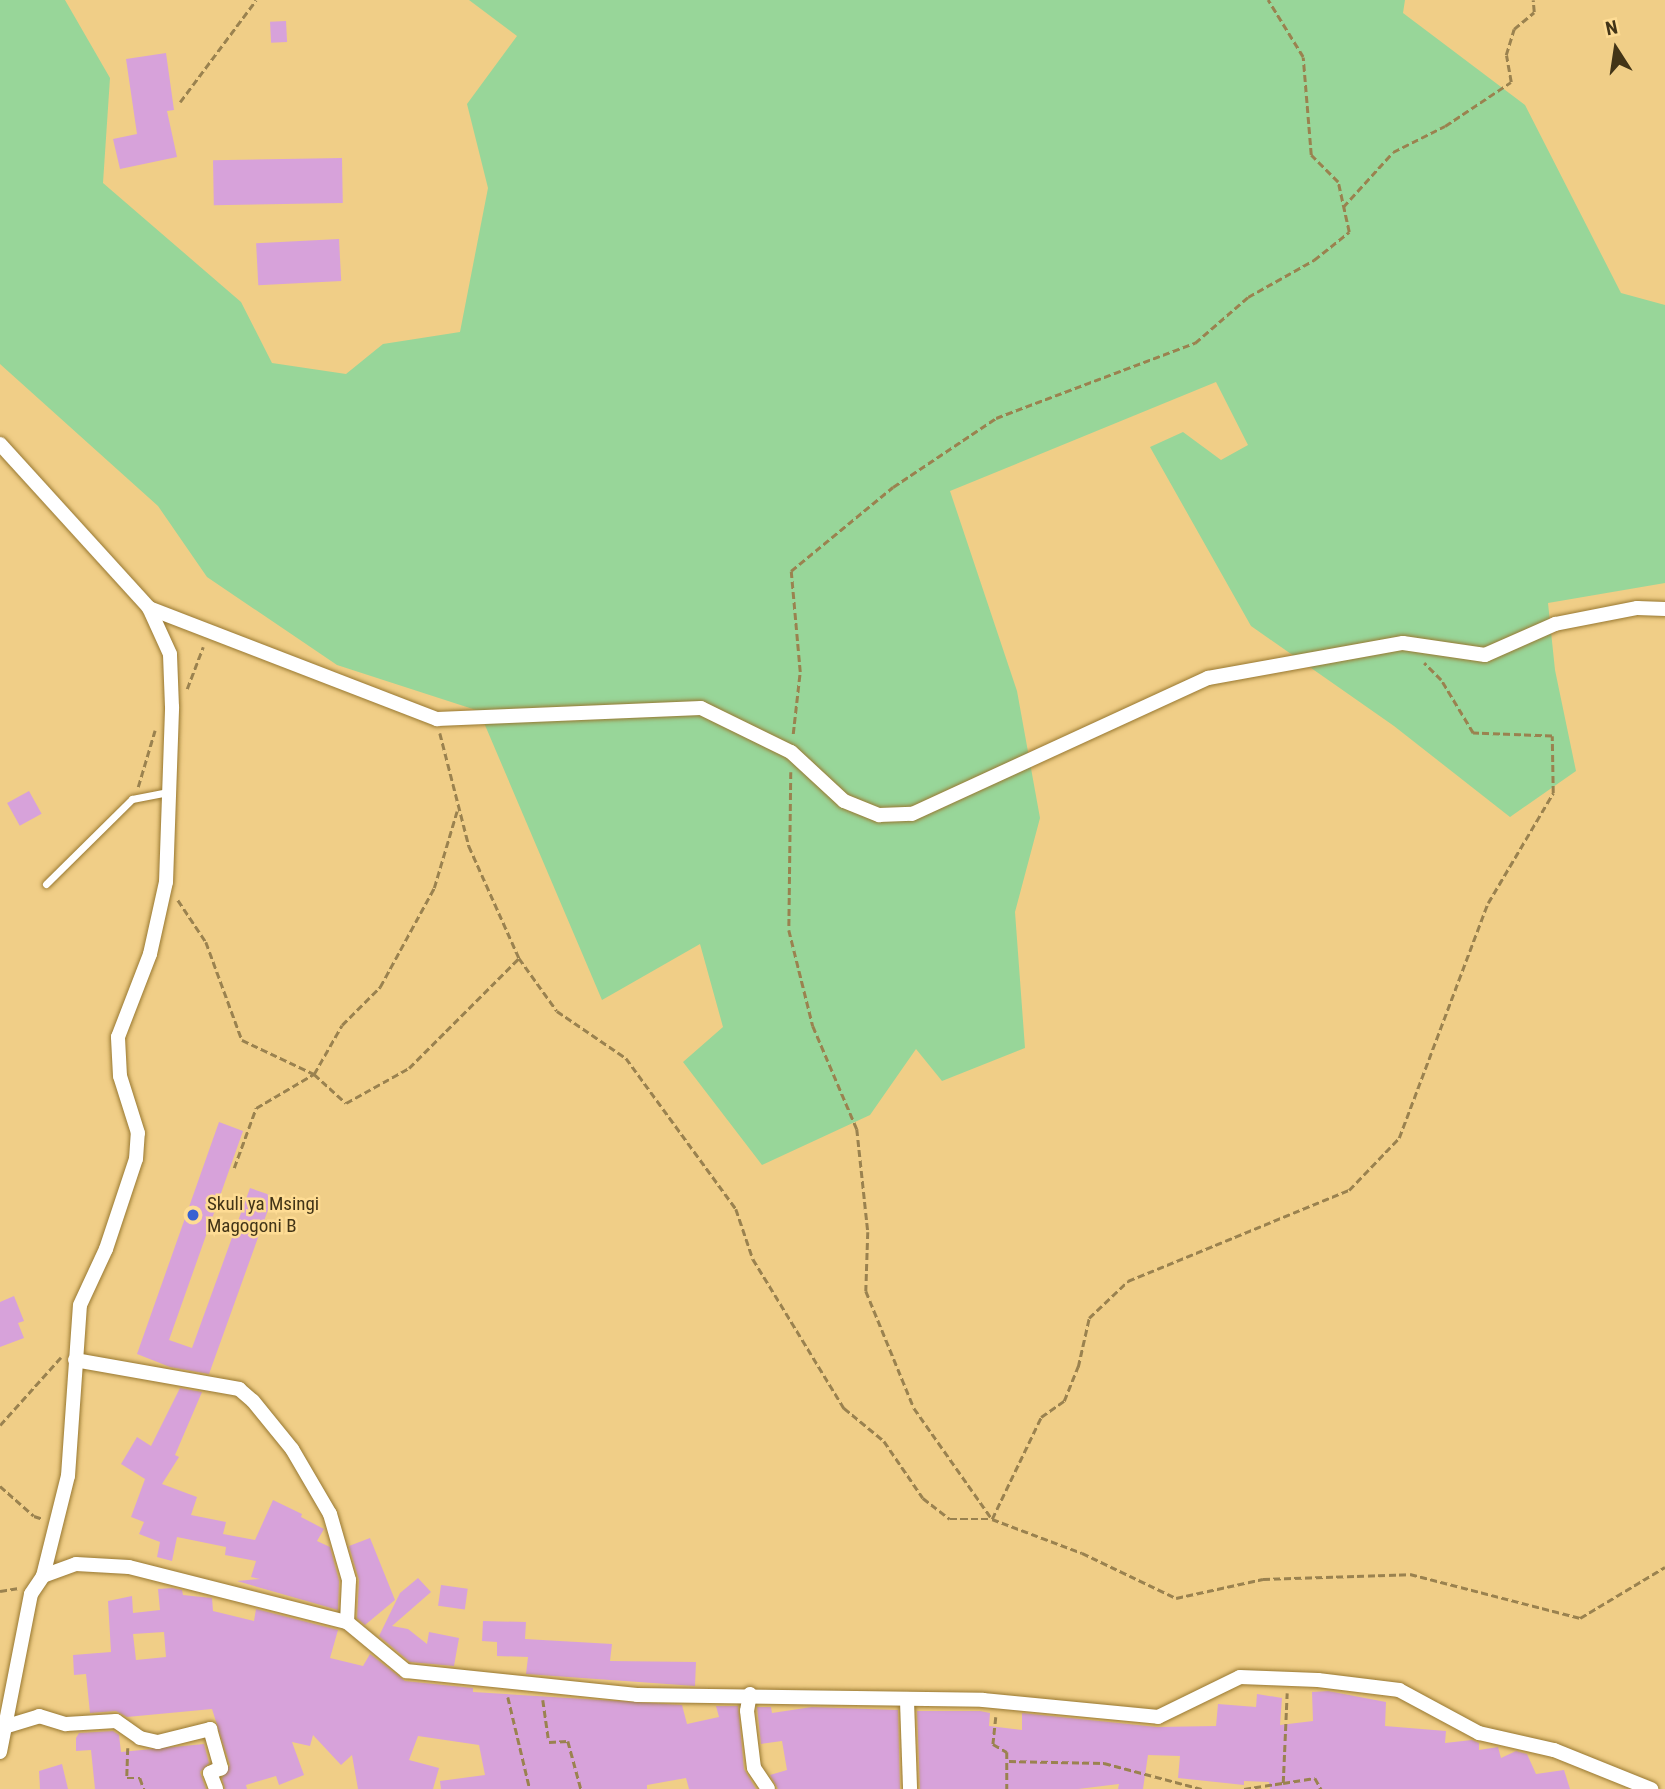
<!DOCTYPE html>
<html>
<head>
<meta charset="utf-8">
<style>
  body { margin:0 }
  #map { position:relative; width:1665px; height:1789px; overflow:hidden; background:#f0ce87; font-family:"Roboto Condensed",sans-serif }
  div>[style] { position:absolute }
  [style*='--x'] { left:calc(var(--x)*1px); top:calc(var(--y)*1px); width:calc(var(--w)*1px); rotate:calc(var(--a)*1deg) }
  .green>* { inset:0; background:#98d699 }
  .building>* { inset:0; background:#d7a2da; transform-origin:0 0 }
  .path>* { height:2.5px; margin-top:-1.25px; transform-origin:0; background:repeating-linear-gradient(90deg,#9a824f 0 7px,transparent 0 10.5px) }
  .roads { filter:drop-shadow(0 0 2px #987831) drop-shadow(0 0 2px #987831) }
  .service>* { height:7px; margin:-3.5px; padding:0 3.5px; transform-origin:3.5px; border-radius:3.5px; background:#fff }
  .minor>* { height:14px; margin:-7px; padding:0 7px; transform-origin:7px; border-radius:7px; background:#fff }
  .dots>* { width:19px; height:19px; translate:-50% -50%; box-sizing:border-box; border:4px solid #fedc94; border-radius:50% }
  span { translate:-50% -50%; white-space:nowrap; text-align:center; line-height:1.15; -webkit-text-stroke:5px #fedc94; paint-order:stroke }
  .poi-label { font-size:19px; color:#423417 }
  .left { translate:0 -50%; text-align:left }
  .north { position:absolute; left:1581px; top:14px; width:70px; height:70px; -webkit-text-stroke:5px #fedc94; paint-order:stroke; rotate:348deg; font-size:19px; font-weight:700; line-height:28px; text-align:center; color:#423417 }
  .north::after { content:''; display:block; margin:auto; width:24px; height:32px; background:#423417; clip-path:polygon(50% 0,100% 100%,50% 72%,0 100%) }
</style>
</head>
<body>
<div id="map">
  <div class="green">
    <i style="clip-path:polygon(0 0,65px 0,110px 78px,103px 183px,241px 302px,272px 363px,346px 374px,383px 344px,460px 332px,488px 188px,467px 104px,517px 36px,469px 0,1405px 0,1403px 13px,1525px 105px,1621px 293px,1665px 305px,1665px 583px,1548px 603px,1555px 670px,1576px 771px,1510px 817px,1394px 726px,1251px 626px,1150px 447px,1183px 432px,1221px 460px,1248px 445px,1216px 382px,950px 491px,1017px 691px,1040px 818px,1015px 912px,1025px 1048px,942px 1081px,916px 1049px,870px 1115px,762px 1165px,683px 1062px,723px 1027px,700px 944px,602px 1000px,479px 711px,337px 665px,207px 577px,158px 506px,0 364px)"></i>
  </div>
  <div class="building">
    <i style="left:286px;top:21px;width:21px;height:16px;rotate:87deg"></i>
    <i style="clip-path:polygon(166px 53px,174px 110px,167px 111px,177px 157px,120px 169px,113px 139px,137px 134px,126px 59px)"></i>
    <i style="left:342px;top:158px;width:45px;height:129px;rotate:89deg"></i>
    <i style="left:339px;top:239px;width:42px;height:83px;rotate:87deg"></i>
    <i style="left:29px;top:791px;width:26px;height:25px;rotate:61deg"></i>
    <i style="clip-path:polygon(219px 1122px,243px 1131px,169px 1340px,192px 1348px,250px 1188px,273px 1196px,209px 1374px,170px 1367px,137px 1354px)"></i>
    <i style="clip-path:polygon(14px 1296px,24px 1321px,18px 1323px,24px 1338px,0 1347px,0 1302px)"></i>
    <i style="clip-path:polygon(180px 1388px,202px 1392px,175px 1455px,179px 1457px,162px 1484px,197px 1497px,191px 1515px,226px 1522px,223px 1534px,255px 1540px,273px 1500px,302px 1514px,301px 1517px,324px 1529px,317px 1541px,330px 1547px,339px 1581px,338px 1610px,237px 1581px,260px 1579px,251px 1577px,256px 1561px,225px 1555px,226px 1547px,177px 1537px,172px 1561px,157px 1557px,160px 1542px,139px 1534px,144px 1522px,131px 1517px,145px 1479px,121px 1464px,137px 1437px,151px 1446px)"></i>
    <i style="clip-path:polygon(370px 1538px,395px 1600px,365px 1625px,357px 1618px,359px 1580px,349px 1546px)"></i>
    <i style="clip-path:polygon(418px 1578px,431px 1592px,392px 1626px,408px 1629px,427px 1644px,429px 1632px,459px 1638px,454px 1666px,410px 1662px,379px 1636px,400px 1593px)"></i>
    <i style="left:441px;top:1585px;width:27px;height:21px;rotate:8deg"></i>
    <i style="clip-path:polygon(evenodd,172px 1588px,182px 1590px,183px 1595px,212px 1598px,213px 1611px,254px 1621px,256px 1609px,338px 1630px,330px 1658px,363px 1666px,370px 1654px,405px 1681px,473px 1688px,473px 1692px,682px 1705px,687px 1724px,719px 1717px,716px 1706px,738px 1706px,744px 1769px,756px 1789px,689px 1789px,686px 1778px,647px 1785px,647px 1789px,441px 1789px,440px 1781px,485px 1775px,479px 1745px,418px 1736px,409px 1760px,439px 1768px,433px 1789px,358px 1789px,352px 1755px,341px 1765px,313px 1735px,310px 1746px,292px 1742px,304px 1775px,279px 1785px,276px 1776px,246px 1785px,247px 1789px,225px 1789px,222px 1778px,230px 1765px,212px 1709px,127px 1717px,116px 1711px,90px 1713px,86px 1674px,74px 1675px,73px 1655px,111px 1652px,108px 1601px,132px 1596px,133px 1613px,160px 1610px,158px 1589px,172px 1588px,164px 1632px,166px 1657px,136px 1660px,133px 1634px,164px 1632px)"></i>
    <i style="clip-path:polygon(483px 1621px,526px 1622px,525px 1639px,612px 1644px,610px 1661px,696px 1662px,695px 1686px,526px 1674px,528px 1657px,497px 1656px,497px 1642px,482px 1641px)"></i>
    <i style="clip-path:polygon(1328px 1691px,1386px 1702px,1385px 1726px,1446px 1731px,1445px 1743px,1472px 1740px,1479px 1743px,1479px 1750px,1498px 1747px,1501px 1758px,1516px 1751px,1527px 1754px,1536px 1774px,1564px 1770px,1570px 1789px,1270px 1789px,1269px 1782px,1244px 1781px,1244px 1785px,1178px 1778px,1180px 1756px,1148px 1755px,1143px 1789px,1118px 1789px,1119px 1784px,1078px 1789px,920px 1789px,917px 1711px,980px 1711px,990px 1713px,989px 1726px,1022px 1730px,1022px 1713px,1157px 1727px,1216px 1726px,1218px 1704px,1256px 1707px,1257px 1694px,1282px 1698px,1280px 1725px,1313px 1721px,1312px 1692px)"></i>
    <i style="clip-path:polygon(757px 1707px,771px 1707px,772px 1713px,812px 1707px,898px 1710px,900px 1789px,778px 1789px,770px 1775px,787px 1770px,782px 1741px,761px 1744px)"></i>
    <i style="clip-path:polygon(113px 1731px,119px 1735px,121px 1752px,204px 1744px,209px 1763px,200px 1772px,206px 1789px,95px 1789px,91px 1750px,76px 1751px,76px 1738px,79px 1733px)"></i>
    <i style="clip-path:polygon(62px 1764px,68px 1789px,40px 1789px,39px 1771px)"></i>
  </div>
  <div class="path">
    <i style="--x:180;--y:102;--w:127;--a:-53.3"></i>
    <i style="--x:1343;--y:207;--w:74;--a:-47.7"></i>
    <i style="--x:1393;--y:152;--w:58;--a:-26.6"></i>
    <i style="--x:1445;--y:126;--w:79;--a:-33.7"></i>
    <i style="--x:1511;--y:82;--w:27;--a:-100"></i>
    <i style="--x:1506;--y:55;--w:27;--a:-73"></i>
    <i style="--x:1514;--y:29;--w:26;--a:-40"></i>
    <i style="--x:1534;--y:12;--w:12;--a:-95"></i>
    <i style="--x:187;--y:689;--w:45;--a:-69.1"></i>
    <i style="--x:440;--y:733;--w:117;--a:75.6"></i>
    <i style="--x:469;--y:846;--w:123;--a:65.9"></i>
    <i style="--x:519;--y:958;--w:65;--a:54.4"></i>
    <i style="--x:557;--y:1011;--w:83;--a:34.3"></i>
    <i style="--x:626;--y:1058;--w:187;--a:53.9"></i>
    <i style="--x:736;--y:1209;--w:53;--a:71.2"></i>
    <i style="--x:753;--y:1259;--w:175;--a:58.6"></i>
    <i style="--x:844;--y:1408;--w:52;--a:39.5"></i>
    <i style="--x:884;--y:1441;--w:69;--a:55.6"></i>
    <i style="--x:923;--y:1498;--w:34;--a:38"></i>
    <i style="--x:950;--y:1519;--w:42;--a:0"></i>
    <i style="--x:992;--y:1519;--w:96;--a:20.7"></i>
    <i style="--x:1082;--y:1553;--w:104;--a:25.6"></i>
    <i style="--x:1176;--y:1598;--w:89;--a:-12.3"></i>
    <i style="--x:1263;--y:1579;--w:147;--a:-1.9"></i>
    <i style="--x:1410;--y:1574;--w:176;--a:14.5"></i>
    <i style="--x:1580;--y:1618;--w:99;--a:-31"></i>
    <i style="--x:793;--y:734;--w:62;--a:-83.6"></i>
    <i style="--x:800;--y:672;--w:101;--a:-95.1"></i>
    <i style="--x:791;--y:571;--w:132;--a:-39.5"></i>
    <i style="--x:893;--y:487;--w:124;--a:-33.8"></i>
    <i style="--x:996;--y:418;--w:213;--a:-20.7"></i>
    <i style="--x:1195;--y:343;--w:70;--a:-41"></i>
    <i style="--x:1248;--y:297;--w:76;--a:-29.3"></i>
    <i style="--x:1314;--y:260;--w:45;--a:-38.7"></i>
    <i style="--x:1349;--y:232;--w:51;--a:-102.4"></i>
    <i style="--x:1338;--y:182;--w:38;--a:-135"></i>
    <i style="--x:1311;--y:155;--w:98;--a:-94.7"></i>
    <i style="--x:1303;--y:57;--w:67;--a:-121.6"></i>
    <i style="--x:791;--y:772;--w:158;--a:90.7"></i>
    <i style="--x:789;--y:930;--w:99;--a:76"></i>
    <i style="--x:813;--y:1026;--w:112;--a:66.9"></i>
    <i style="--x:857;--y:1129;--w:104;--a:83.9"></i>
    <i style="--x:868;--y:1232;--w:59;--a:91.9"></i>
    <i style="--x:866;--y:1291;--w:126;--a:67.7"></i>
    <i style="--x:914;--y:1408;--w:136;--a:54.9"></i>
    <i style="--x:992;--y:1519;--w:113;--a:-64.3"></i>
    <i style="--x:1041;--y:1417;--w:28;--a:-35"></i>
    <i style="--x:1064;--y:1401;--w:37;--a:-68"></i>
    <i style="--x:1078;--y:1367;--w:50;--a:-77.3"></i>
    <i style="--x:1089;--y:1318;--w:54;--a:-43.5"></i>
    <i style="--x:1128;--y:1281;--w:239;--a:-22.4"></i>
    <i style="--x:1349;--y:1190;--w:72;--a:-46.1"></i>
    <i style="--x:1399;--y:1138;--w:251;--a:-69.3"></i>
    <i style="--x:1488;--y:903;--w:128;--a:-59.4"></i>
    <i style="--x:1553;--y:793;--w:57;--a:-91"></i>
    <i style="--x:1552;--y:736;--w:79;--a:-177.8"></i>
    <i style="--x:1473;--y:733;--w:62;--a:-121.1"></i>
    <i style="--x:1441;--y:680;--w:24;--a:-135"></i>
    <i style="--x:138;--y:787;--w:59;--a:-73.4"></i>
    <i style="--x:178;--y:900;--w:50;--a:56.3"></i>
    <i style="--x:206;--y:942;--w:104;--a:69.8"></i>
    <i style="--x:242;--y:1040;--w:80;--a:25.3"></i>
    <i style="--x:314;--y:1074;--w:43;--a:42.2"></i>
    <i style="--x:346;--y:1103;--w:72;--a:-29.1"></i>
    <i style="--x:409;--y:1068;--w:156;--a:-45"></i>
    <i style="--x:234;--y:1168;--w:64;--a:-69.9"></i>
    <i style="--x:256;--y:1108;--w:67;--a:-30.4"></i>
    <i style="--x:314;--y:1074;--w:56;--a:-60.3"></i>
    <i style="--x:342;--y:1025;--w:54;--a:-45"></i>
    <i style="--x:380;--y:987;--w:113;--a:-61.4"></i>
    <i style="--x:434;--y:888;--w:80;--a:-73.4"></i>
    <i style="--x:0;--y:1425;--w:91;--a:-48.1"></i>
    <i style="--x:0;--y:1486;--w:45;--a:41.4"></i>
    <i style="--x:34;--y:1516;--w:9;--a:18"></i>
    <i style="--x:0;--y:1591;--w:19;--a:-9"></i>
    <i style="--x:508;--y:1697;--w:95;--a:76.6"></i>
    <i style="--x:543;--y:1700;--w:42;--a:81.9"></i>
    <i style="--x:549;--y:1742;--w:19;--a:-3"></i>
    <i style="--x:568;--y:1741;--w:50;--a:74.8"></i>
    <i style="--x:996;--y:1717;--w:27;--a:96"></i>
    <i style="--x:993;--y:1744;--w:16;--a:30"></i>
    <i style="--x:1007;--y:1752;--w:37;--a:90"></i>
    <i style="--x:128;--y:1748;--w:30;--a:92"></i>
    <i style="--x:127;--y:1778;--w:13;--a:0"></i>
    <i style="--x:140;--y:1778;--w:12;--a:70"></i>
    <i style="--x:1009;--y:1761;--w:95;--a:1.2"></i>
    <i style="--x:1104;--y:1763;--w:101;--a:14.9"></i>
    <i style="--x:1283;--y:1783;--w:32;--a:-9"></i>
    <i style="--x:1315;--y:1778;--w:13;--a:61"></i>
    <i style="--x:1244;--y:1789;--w:39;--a:-9"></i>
    <i style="--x:1283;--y:1783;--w:90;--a:-87.5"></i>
  </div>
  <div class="roads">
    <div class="service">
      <i style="--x:46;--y:884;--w:121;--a:-44.7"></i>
      <i style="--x:132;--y:799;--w:38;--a:-11"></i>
    </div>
    <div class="minor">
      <i style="--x:0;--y:444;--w:222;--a:47.7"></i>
      <i style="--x:149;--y:608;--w:309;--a:21.1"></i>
      <i style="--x:437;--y:719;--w:264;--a:-2.4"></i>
      <i style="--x:701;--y:708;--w:100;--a:26.1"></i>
      <i style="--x:791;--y:752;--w:72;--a:42.8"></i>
      <i style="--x:844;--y:801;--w:38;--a:22"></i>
      <i style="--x:879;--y:815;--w:33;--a:-2"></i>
      <i style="--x:912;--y:814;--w:326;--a:-24.7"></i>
      <i style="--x:1208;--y:678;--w:198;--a:-10.2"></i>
      <i style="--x:1403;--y:643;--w:83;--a:8.3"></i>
      <i style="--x:1485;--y:655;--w:77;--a:-23.9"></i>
      <i style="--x:1555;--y:624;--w:84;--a:-11"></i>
      <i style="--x:1637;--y:608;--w:28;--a:2"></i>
      <i style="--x:75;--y:1360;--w:167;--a:10"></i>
      <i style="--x:239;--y:1389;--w:18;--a:41"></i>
      <i style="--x:253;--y:1401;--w:62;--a:50.9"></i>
      <i style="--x:292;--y:1449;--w:75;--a:59.7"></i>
      <i style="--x:330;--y:1514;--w:69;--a:73.9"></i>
      <i style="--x:349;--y:1580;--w:42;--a:92.7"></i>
      <i style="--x:347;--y:1622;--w:77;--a:39.7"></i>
      <i style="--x:406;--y:1671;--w:232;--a:5.9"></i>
      <i style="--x:637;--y:1695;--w:346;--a:0.8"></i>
      <i style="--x:983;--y:1700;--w:176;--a:5.5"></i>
      <i style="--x:1158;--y:1717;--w:91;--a:-26"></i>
      <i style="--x:1240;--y:1677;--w:78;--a:2.2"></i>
      <i style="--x:1318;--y:1680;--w:82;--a:7"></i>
      <i style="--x:1399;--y:1690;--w:91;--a:28.3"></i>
      <i style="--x:1479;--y:1733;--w:77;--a:12.8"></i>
      <i style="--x:1554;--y:1750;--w:105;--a:21.9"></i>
      <i style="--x:43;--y:1576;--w:35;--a:-20"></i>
      <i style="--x:76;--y:1564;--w:53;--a:3.2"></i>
      <i style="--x:129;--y:1567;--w:225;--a:14.2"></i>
      <i style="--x:750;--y:1694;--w:17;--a:100"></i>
      <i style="--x:747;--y:1711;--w:57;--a:83"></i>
      <i style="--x:754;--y:1768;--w:25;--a:56"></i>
      <i style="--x:907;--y:1701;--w:88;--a:88"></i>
      <i style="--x:4;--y:1727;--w:37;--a:-17"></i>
      <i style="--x:39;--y:1716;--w:28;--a:17"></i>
      <i style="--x:66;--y:1724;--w:50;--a:-3.4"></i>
      <i style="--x:116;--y:1721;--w:29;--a:35"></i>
      <i style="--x:140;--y:1738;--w:18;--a:13"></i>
      <i style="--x:158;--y:1742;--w:54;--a:-14"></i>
      <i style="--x:210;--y:1729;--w:41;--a:74.2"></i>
      <i style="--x:221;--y:1768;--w:12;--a:156"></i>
      <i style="--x:210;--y:1773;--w:17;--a:69"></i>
      <i style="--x:0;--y:1752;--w:161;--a:-78.9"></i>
      <i style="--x:31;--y:1594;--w:22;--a:-56"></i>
      <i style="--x:43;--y:1576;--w:103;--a:-76"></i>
      <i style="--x:68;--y:1476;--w:171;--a:-86"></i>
      <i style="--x:80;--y:1305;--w:62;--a:-65.1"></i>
      <i style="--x:106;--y:1249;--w:95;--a:-71.6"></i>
      <i style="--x:136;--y:1159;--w:26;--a:-86"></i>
      <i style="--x:138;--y:1133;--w:60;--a:-107.5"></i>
      <i style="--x:120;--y:1076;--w:39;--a:-93"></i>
      <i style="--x:118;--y:1037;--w:89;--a:-68.9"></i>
      <i style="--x:150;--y:954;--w:74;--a:-77.5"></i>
      <i style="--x:166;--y:882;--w:175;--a:-88"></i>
      <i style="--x:172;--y:707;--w:53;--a:-92.2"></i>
      <i style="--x:170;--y:654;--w:51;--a:-114.5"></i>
    </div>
  </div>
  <div class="dots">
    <i style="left:193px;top:1215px;background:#3762d2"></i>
  </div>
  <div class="poi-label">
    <span class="left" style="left:207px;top:1215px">Skuli ya Msingi<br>Magogoni B</span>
  </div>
  <div class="north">N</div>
</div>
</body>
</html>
